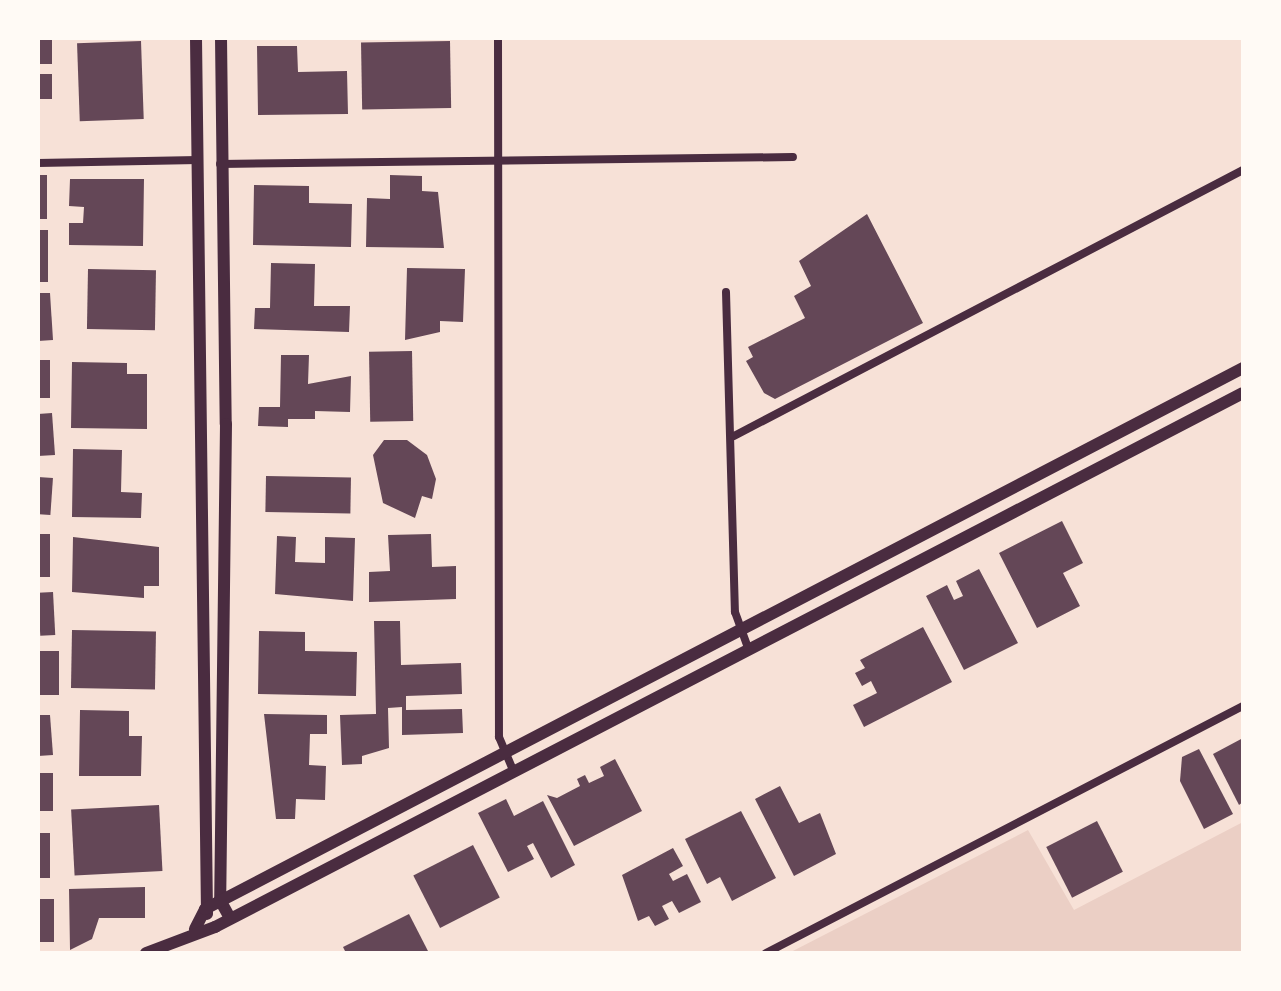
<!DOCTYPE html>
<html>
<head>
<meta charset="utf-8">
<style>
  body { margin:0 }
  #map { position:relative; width:1281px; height:991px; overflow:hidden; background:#f7e1d7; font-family:Poppins,sans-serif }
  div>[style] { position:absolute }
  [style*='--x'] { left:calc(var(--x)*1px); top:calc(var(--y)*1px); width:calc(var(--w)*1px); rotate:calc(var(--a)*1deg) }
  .green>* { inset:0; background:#ebcfc5 }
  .building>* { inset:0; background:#644757; transform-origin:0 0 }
  .minor>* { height:8px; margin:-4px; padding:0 4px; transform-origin:4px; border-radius:4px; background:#4a2c40 }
  .tertiary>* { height:12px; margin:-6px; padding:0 6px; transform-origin:6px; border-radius:6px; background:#4a2c40 }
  span { translate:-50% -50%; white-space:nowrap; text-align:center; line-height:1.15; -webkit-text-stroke:6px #fffaf5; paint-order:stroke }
  .frame { position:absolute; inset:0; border:40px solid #fffaf5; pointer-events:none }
</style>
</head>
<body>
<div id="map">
  <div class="green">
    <i style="clip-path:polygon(1243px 822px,1243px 953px,789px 953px,1028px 830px,1074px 910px)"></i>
  </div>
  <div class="building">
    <i style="left:38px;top:38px;width:14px;height:26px"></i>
    <i style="left:141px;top:41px;width:78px;height:64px;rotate:88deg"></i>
    <i style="left:450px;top:41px;width:67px;height:89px;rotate:89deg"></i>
    <i style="clip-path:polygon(257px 46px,297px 46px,298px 72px,347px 71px,348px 114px,258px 115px)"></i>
    <i style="left:38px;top:74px;width:14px;height:25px"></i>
    <i style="left:38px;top:175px;width:9px;height:44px"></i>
    <i style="clip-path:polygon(390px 175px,422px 176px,422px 191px,438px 192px,444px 248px,366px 247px,367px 198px,390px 199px)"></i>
    <i style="clip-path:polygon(70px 179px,144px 179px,143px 246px,69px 245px,69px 223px,83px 223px,84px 207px,69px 206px)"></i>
    <i style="clip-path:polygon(254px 185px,309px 186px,309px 203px,352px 204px,351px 247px,253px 245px)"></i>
    <i style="clip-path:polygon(867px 214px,923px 323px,775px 399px,764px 393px,746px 361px,753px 357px,748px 347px,805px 318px,794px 296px,811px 286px,799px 261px)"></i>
    <i style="left:38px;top:230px;width:10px;height:52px"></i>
    <i style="clip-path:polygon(271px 263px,315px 264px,314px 306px,350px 306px,349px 332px,254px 329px,255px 308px,270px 308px)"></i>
    <i style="clip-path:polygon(407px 268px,465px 269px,463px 322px,440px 321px,440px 332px,405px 340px)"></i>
    <i style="left:88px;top:269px;width:68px;height:60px;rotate:1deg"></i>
    <i style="clip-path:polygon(38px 293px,50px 293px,53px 340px,38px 341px)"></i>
    <i style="left:412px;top:351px;width:70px;height:43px;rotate:89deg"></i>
    <i style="clip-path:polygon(281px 355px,309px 355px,308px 384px,351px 376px,350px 412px,315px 411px,315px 419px,288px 419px,288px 427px,258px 426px,259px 407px,280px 407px)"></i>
    <i style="left:38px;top:360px;width:12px;height:38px"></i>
    <i style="clip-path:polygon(72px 362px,127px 363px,127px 374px,147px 374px,147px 429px,71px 428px)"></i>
    <i style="clip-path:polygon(52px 413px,55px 455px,38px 456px,38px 414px)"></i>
    <i style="clip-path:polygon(384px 440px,407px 440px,427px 455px,436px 479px,432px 499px,422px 496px,415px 518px,383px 503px,373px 455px)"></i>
    <i style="clip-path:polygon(73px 449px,122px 450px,121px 492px,142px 493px,141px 518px,72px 517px)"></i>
    <i style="left:266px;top:476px;width:85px;height:36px;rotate:1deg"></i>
    <i style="left:38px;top:477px;width:15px;height:37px;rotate:4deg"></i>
    <i style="clip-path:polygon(1062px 521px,1083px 563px,1063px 573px,1080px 606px,1037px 628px,999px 553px)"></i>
    <i style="left:38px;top:534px;width:12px;height:43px"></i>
    <i style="clip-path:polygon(431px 534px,432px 567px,456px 566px,456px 599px,369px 602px,369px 572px,390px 571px,388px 535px)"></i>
    <i style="clip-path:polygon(277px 536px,296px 537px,295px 562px,325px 563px,325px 537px,355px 538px,353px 601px,275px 594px)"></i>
    <i style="clip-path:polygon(73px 537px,159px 547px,159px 586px,144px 586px,144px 598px,72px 592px)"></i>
    <i style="clip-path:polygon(979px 569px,1018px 643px,964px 670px,926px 596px,947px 585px,954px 600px,963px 596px,956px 581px)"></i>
    <i style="left:53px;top:592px;width:43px;height:15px;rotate:87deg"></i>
    <i style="clip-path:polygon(374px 621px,400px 621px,401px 665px,461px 663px,462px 694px,406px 696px,406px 710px,462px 709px,463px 733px,402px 735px,402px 707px,388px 708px,389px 748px,362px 756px,362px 764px,342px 765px,340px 715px,376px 714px)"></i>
    <i style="clip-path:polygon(923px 627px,952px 682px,864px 727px,853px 705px,877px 693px,871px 681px,862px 686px,855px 673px,865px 668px,860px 660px)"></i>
    <i style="left:72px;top:630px;width:84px;height:58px;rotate:1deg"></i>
    <i style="clip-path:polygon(259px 631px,305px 632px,305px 651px,357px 652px,356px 696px,258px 694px)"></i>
    <i style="left:38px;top:651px;width:21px;height:44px"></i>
    <i style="clip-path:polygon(80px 710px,129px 711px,129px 736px,142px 736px,141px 776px,79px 776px)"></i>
    <i style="clip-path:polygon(264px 714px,327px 715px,327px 734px,310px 734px,309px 765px,326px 766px,325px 800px,296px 799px,295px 819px,276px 819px)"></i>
    <i style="clip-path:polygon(38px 715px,50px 715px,53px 755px,38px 756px)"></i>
    <i style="clip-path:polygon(1243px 738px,1243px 802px,1239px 805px,1213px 754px)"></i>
    <i style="clip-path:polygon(1199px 749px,1233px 814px,1204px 829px,1180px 781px,1182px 757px)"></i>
    <i style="clip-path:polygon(615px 759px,642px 811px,574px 846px,547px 795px,557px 798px,580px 786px,577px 779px,585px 775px,589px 783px,604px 776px,600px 767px)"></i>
    <i style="left:38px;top:773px;width:15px;height:38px"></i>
    <i style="clip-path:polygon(780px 786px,799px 823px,820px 813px,836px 854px,794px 876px,755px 799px)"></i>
    <i style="clip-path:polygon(506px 799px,514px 816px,543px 801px,575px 865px,551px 878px,533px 843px,527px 846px,534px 859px,508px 872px,478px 813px)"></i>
    <i style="left:159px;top:805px;width:66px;height:88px;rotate:87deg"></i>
    <i style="clip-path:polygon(741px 811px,776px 878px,732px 901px,720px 877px,707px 884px,685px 839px)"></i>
    <i style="left:1097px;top:821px;width:57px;height:57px;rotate:63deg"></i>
    <i style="left:38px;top:833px;width:12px;height:45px"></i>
    <i style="left:473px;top:845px;width:59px;height:67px;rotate:63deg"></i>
    <i style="clip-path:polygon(673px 848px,683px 866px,669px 874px,673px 881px,687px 874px,701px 902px,679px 913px,672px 901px,662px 906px,669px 919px,655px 926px,649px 916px,638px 921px,622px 875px)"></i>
    <i style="clip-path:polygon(145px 887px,145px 918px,99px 918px,92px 939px,70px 950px,69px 889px)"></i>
    <i style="left:38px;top:899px;width:16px;height:43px"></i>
    <i style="clip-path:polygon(409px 914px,429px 953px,346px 953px,343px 947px)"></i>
  </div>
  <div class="minor">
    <i style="--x:498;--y:38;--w:699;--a:89.92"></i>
    <i style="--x:499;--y:737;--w:36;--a:67"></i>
    <i style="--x:38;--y:163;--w:160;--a:-1.1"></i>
    <i style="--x:220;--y:164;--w:573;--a:-0.7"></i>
    <i style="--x:726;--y:292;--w:320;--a:88.4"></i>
    <i style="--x:735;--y:612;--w:37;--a:70"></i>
    <i style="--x:734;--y:436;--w:574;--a:-27.59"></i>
    <i style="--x:766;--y:953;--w:537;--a:-27.38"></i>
  </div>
  <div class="tertiary">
    <i style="--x:196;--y:38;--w:876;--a:89.28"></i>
    <i style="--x:221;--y:38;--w:386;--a:89.3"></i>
    <i style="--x:226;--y:424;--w:476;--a:90.7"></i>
    <i style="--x:220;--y:900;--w:21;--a:61"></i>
    <i style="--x:195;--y:929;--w:22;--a:-63"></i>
    <i style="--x:205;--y:909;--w:1171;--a:-27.53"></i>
    <i style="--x:146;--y:953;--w:74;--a:-20.6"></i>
    <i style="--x:215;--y:927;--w:1158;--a:-27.45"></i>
  </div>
  <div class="frame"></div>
</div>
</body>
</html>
